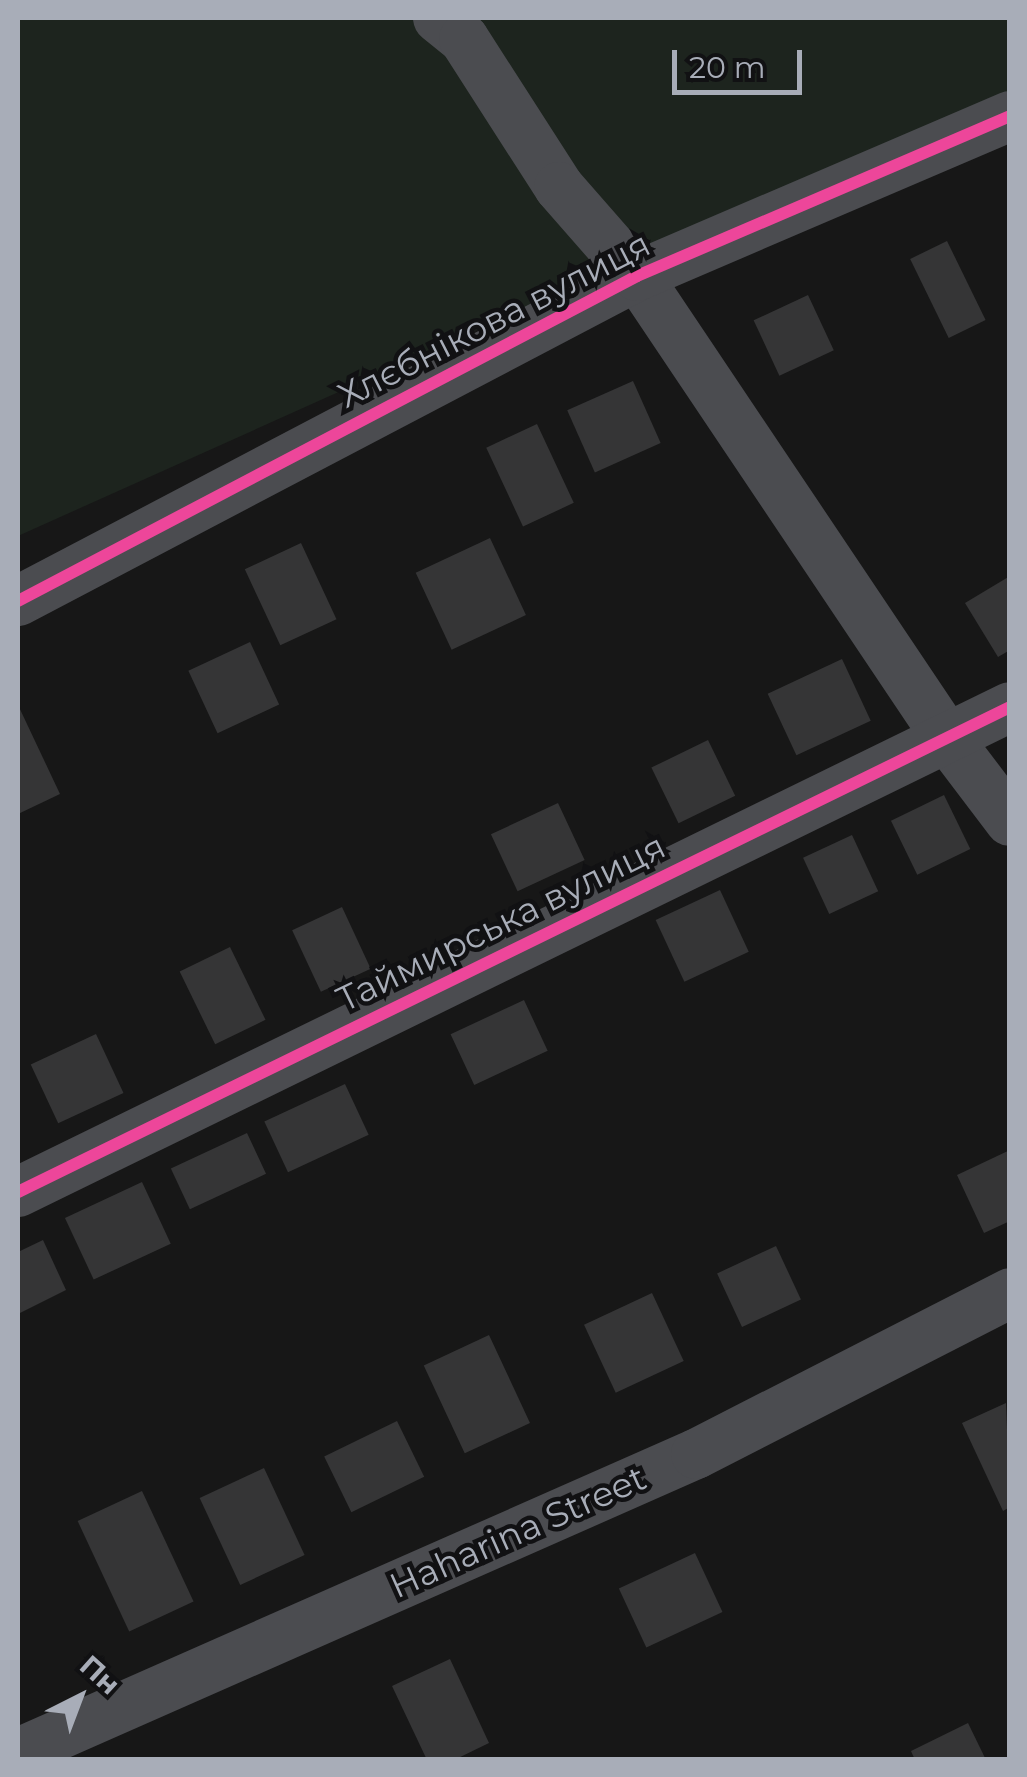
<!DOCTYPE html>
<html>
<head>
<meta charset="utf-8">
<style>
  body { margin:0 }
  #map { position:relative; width:1027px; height:1777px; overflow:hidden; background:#171717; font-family:Montserrat,sans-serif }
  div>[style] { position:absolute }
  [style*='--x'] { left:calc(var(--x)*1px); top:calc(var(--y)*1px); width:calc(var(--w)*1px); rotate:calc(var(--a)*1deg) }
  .green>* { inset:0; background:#1d241e }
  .building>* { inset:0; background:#353536; transform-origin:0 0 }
  .street>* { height:50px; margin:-25px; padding:0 25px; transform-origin:25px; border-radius:25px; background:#4b4c50 }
  .cycleway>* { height:12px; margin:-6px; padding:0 6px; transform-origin:6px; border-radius:6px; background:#ed469a }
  span { translate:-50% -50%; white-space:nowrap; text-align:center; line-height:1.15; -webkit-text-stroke:9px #111113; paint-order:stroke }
  .street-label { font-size:35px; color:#a8adb8 }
  .frame { position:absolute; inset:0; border:20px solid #a8adb8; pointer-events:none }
  .north { position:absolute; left:30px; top:1647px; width:100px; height:100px; -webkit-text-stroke:8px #111113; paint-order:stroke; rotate:42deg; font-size:28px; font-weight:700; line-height:40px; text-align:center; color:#a8adb8 }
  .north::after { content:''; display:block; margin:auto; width:35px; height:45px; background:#a8adb8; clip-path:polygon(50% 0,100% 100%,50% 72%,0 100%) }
  .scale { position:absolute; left:672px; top:50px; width:130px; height:45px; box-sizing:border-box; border:5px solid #a8adb8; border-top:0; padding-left:12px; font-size:30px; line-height:35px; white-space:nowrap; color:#a8adb8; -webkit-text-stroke:8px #111113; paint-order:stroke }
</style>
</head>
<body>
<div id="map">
  <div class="green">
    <i style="clip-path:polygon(18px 18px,1009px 18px,1009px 91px,18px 536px)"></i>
  </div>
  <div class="building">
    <i style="left:947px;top:241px;width:88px;height:41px;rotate:64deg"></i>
    <i style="left:808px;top:295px;width:61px;height:60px;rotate:65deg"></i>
    <i style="left:633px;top:381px;width:68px;height:72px;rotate:66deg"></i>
    <i style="left:537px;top:424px;width:87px;height:56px;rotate:65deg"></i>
    <i style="left:490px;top:538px;width:85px;height:82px;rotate:65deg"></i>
    <i style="left:301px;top:543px;width:84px;height:62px;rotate:65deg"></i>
    <i style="clip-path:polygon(1010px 576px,1010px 650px,998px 657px,965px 603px)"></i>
    <i style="left:250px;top:642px;width:69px;height:68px;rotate:65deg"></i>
    <i style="left:842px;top:659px;width:68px;height:82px;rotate:65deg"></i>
    <i style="clip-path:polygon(18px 705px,60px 794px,18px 814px)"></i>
    <i style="left:708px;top:740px;width:62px;height:63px;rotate:64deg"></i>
    <i style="left:944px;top:795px;width:60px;height:59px;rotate:64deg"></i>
    <i style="left:558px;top:803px;width:63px;height:74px;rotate:65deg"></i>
    <i style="left:852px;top:835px;width:62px;height:54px;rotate:65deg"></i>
    <i style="left:720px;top:890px;width:68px;height:71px;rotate:65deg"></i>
    <i style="left:342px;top:907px;width:68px;height:55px;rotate:65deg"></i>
    <i style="left:230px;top:947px;width:81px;height:56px;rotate:64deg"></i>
    <i style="left:524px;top:1000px;width:56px;height:81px;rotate:65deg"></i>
    <i style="left:96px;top:1034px;width:65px;height:72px;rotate:65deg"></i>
    <i style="left:345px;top:1084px;width:56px;height:89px;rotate:65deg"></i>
    <i style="left:247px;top:1133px;width:45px;height:84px;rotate:65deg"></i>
    <i style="clip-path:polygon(1010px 1150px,1010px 1221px,984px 1233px,957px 1175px)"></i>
    <i style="left:142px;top:1182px;width:68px;height:85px;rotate:65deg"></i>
    <i style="clip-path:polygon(43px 1240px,66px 1290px,18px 1314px,18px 1252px)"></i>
    <i style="left:776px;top:1246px;width:59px;height:65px;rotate:65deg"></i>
    <i style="left:652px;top:1293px;width:75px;height:75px;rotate:65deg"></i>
    <i style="left:489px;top:1335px;width:97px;height:72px;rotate:65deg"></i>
    <i style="clip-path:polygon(1006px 1403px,1010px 1507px,1003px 1511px,962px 1423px)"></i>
    <i style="left:397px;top:1421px;width:62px;height:81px;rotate:64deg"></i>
    <i style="left:264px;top:1468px;width:96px;height:71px;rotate:65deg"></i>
    <i style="left:142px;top:1491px;width:122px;height:71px;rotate:65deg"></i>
    <i style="left:695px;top:1553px;width:65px;height:84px;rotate:65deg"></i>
    <i style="clip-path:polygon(450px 1659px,489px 1743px,454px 1760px,427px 1760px,392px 1686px)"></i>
    <i style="clip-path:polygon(968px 1723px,986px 1760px,915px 1760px,911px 1751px)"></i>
  </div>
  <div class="street">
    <i style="--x:438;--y:18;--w:33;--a:39"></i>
    <i style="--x:464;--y:39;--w:176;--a:57.3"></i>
    <i style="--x:559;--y:187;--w:118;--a:48.8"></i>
    <i style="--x:637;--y:276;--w:556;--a:56.14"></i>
    <i style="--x:947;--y:738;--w:104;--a:52.8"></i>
    <i style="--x:18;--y:601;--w:699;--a:-27.7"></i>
    <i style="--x:637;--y:276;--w:406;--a:-23.2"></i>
    <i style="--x:18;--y:1192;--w:1104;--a:-26.05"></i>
    <i style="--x:18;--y:1753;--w:741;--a:-23.8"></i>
    <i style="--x:696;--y:1454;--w:353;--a:-27.1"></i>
  </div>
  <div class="cycleway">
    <i style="--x:18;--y:601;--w:699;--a:-27.7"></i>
    <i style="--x:637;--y:276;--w:406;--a:-23.2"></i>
    <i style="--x:18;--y:1192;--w:1104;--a:-26.05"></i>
  </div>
  <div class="street-label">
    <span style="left:494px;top:320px;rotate:-27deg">Хлєбнікова вулиця</span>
    <span style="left:501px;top:923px;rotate:-26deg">Таймирська вулиця</span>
    <span style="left:518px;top:1532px;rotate:-24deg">Haharina Street</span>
  </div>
  <div class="frame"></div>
  <div class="north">Пн</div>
  <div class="scale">20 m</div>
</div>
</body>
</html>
